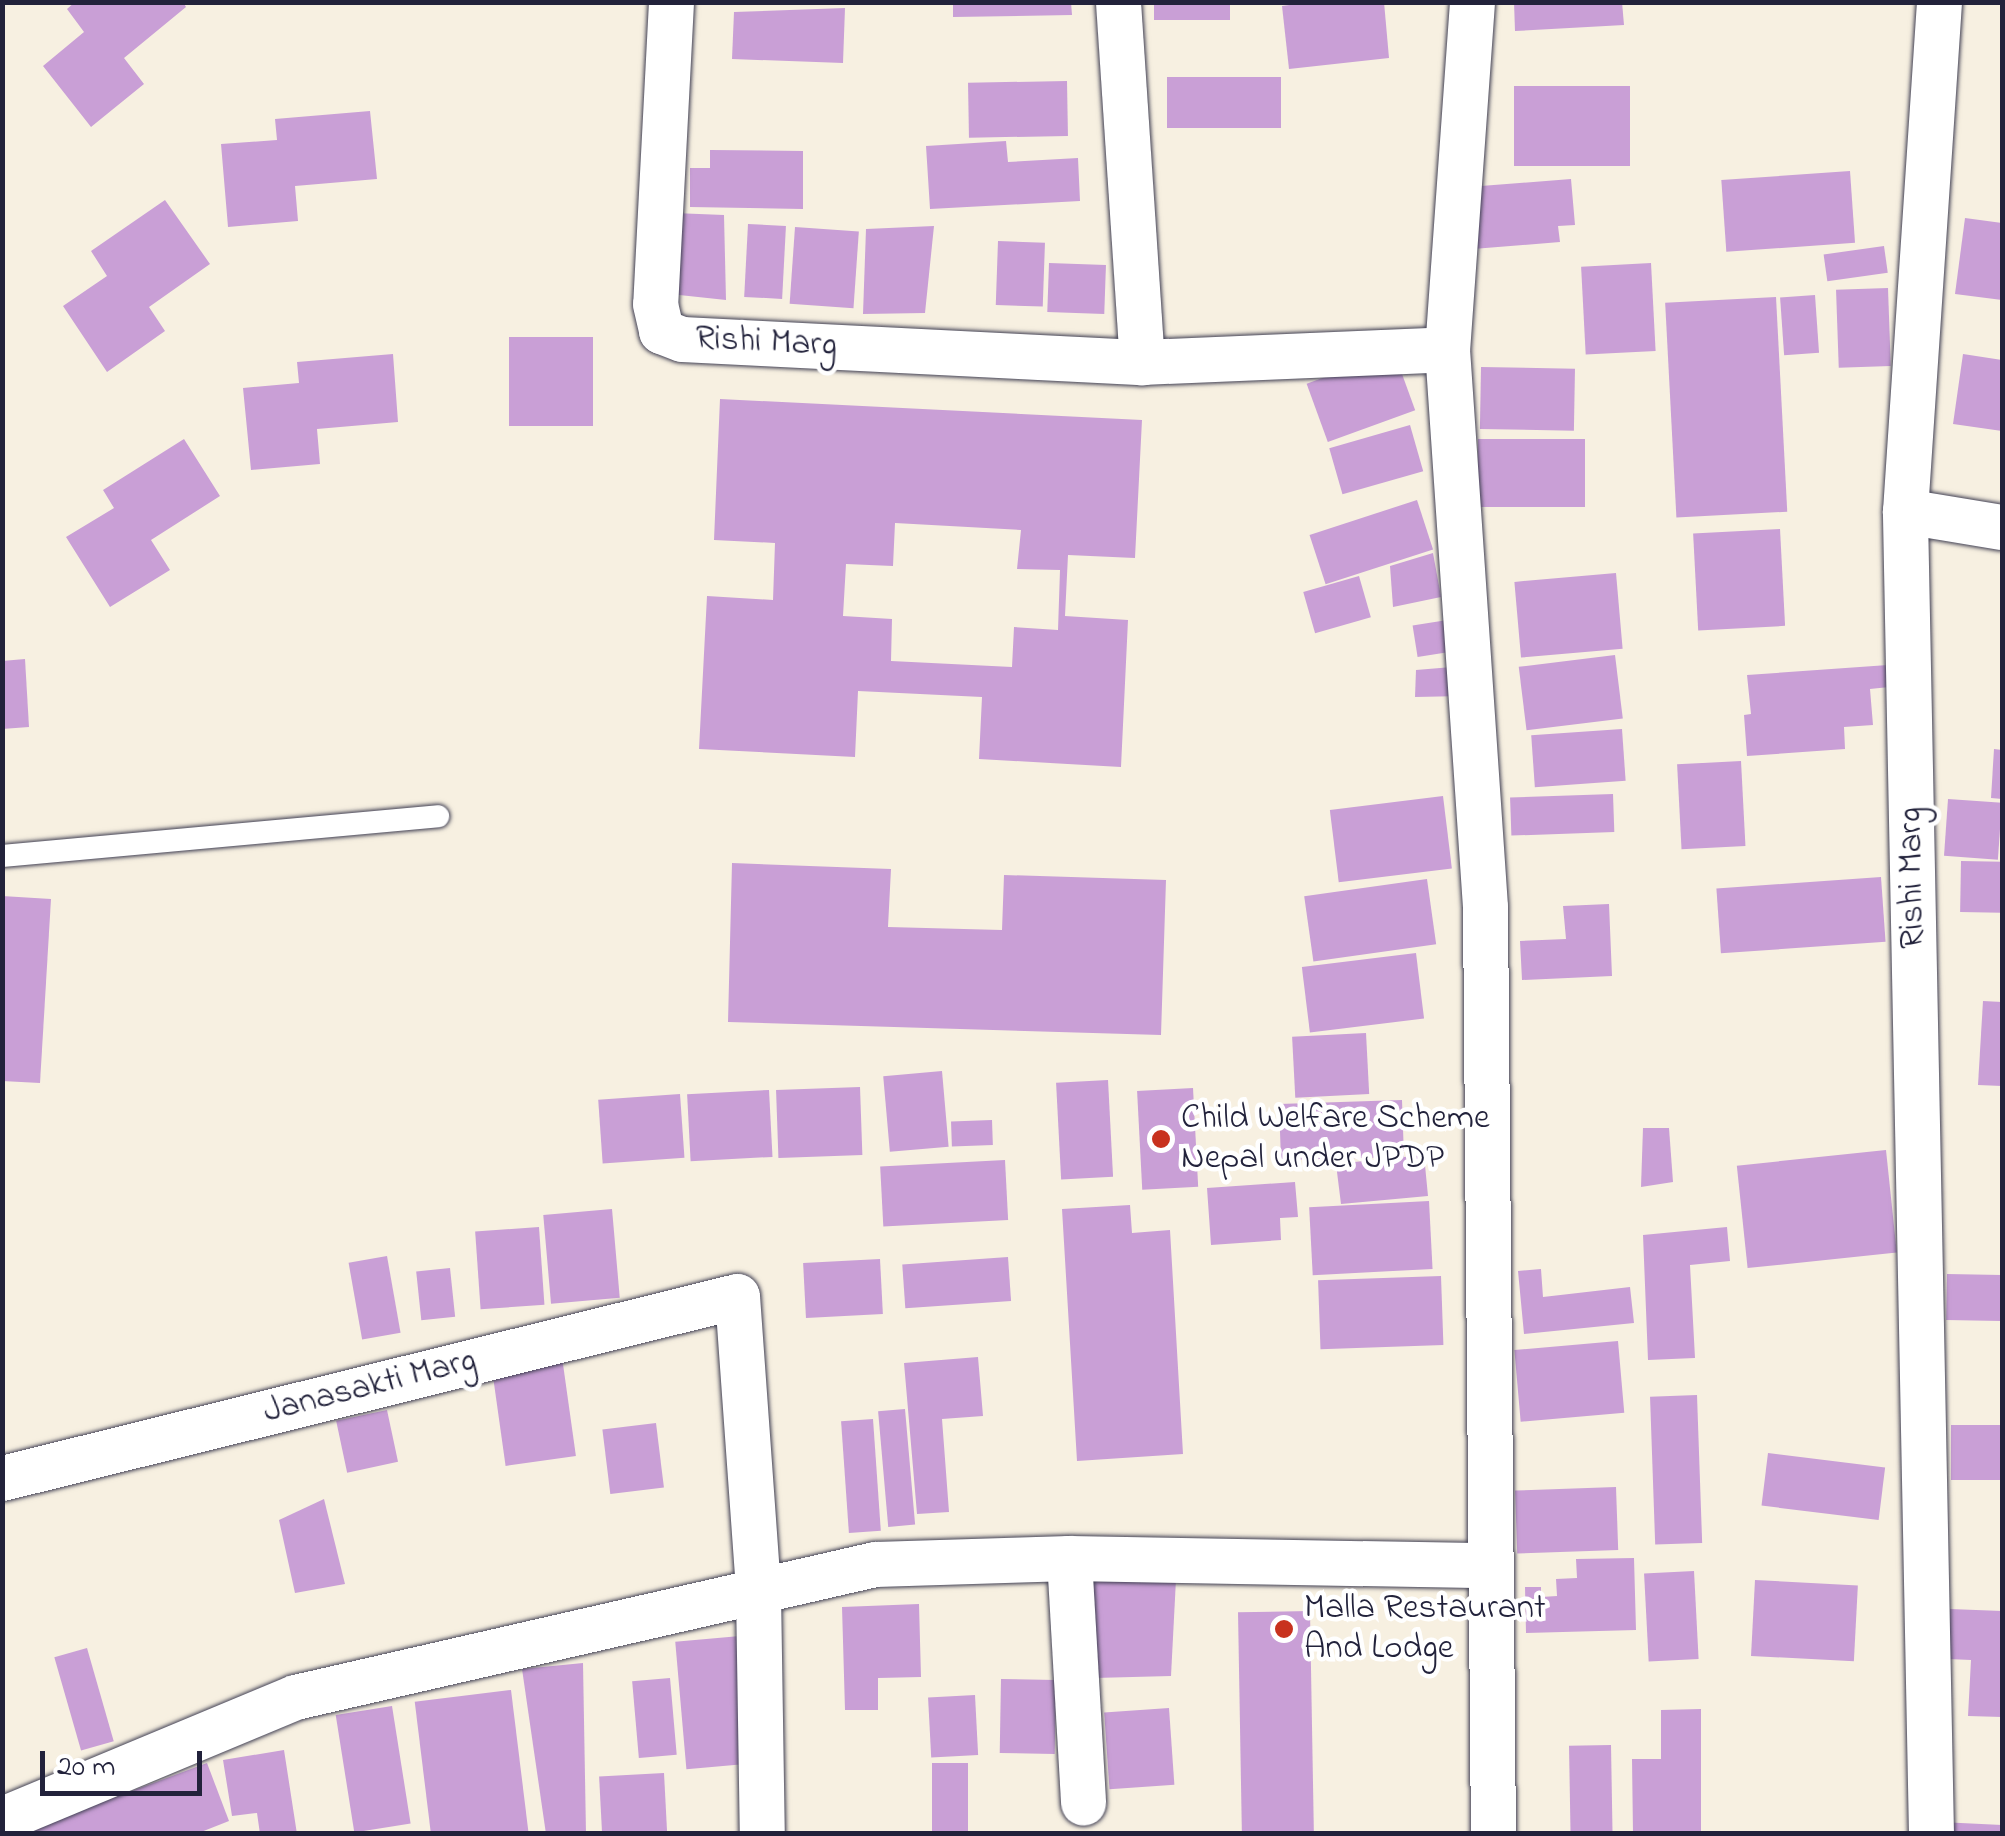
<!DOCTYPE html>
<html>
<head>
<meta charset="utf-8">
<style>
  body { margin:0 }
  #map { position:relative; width:2005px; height:1836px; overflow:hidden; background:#f7f0e1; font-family:"Indie Flower",sans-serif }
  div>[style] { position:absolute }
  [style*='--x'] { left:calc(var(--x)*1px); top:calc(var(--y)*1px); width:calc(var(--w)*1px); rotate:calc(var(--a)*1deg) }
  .building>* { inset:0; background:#c99fd6; transform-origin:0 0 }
  .roads { filter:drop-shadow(0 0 2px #424154) drop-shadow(0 0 2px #424154) }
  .service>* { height:22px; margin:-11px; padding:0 11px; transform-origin:11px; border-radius:11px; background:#fff }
  .minor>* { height:45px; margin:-22.5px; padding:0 22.5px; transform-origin:22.5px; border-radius:22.5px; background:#fff }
  .dots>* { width:28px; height:28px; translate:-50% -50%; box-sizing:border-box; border:5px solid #fff; border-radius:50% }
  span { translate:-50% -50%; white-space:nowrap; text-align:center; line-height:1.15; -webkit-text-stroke:9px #fff; paint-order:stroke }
  .street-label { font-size:35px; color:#22223b }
  .poi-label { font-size:35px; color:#22223b }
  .left { translate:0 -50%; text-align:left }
  .frame { position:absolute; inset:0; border:5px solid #22223b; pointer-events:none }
  .scale { position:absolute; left:40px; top:1751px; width:162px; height:45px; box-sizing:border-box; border:5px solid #22223b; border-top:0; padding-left:12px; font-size:30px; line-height:35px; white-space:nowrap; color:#22223b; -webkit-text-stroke:8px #fff; paint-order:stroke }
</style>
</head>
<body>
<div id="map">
  <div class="building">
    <i style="clip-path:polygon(75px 2px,183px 2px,186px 7px,124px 58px,144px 84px,91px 127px,43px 66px,84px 32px,67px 9px)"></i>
    <i style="clip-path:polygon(953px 2px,1071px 2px,1072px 15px,953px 17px)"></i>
    <i style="left:1154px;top:2px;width:76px;height:18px"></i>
    <i style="clip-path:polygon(1311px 2px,1384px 2px,1389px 58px,1289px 69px,1282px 6px)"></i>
    <i style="clip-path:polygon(1514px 2px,1622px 2px,1624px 25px,1515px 31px)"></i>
    <i style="clip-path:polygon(845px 8px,843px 63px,732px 59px,734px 12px)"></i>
    <i style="left:1281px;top:77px;width:51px;height:114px;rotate:90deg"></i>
    <i style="left:1067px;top:81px;width:55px;height:99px;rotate:89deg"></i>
    <i style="left:1630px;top:86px;width:80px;height:116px;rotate:90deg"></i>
    <i style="clip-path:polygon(370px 111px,377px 179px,295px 186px,298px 221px,228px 227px,221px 144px,277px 140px,275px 119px)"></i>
    <i style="clip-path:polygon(1006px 141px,1008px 162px,1078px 158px,1080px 201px,930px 209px,926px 146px)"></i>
    <i style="clip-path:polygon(710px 150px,803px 151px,803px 209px,690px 207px,690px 168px,710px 168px)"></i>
    <i style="left:1850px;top:171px;width:72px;height:129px;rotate:86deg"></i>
    <i style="clip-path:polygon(1571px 179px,1575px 225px,1558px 226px,1560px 242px,1473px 249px,1468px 187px)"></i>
    <i style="clip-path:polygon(165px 200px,210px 264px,149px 307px,165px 331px,107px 372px,63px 306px,107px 276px,91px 251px)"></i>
    <i style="clip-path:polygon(674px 213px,724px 215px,726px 300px,670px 294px)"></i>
    <i style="clip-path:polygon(1965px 218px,2002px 223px,2002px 300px,1955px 294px)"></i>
    <i style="left:748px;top:224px;width:38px;height:73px;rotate:3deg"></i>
    <i style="clip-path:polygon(934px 226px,925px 313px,863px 314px,866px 229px)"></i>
    <i style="left:795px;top:227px;width:64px;height:77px;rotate:4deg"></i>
    <i style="left:998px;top:241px;width:47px;height:64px;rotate:2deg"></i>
    <i style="left:1884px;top:246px;width:27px;height:61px;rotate:82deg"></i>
    <i style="left:1049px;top:263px;width:57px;height:49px;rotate:2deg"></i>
    <i style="left:1651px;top:263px;width:88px;height:70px;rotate:87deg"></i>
    <i style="left:1888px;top:288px;width:78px;height:52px;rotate:88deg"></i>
    <i style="left:1815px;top:295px;width:58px;height:35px;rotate:86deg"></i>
    <i style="left:1776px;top:297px;width:215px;height:111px;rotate:87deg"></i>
    <i style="left:509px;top:337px;width:84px;height:89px"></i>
    <i style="left:1394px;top:352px;width:62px;height:93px;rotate:70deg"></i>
    <i style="clip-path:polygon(393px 354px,398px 422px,317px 429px,320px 464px,251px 470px,243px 388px,299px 383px,297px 362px)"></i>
    <i style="clip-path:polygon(1963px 354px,2002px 360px,2002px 431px,1953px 424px)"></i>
    <i style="left:1481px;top:367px;width:94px;height:62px;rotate:1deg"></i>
    <i style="clip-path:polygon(evenodd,720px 399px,1142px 420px,1135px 558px,1068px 555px,1065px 616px,1128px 620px,1121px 767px,979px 759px,982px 697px,858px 691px,855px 757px,699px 749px,707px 596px,773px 600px,775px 543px,714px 540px,720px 399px,895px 523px,1021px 530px,1017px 569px,1060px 570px,1058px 630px,1014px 627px,1012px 667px,891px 661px,892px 619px,843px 616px,846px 564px,893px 566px,895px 523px)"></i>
    <i style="left:1410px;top:425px;width:48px;height:84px;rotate:74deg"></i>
    <i style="clip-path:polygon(184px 439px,220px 496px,151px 540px,170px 570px,110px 607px,66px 537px,114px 508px,103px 490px)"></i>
    <i style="left:1585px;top:439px;width:68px;height:107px;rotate:90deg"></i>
    <i style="left:1417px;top:500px;width:52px;height:113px;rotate:72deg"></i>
    <i style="left:1780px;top:529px;width:97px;height:87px;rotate:87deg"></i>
    <i style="clip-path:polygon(1433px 553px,1441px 597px,1393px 607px,1390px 566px)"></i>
    <i style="left:1616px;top:573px;width:76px;height:102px;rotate:85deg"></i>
    <i style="left:1359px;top:576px;width:43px;height:58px;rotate:74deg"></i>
    <i style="left:1460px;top:618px;width:32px;height:48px;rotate:81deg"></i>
    <i style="left:1615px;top:655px;width:64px;height:97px;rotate:83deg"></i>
    <i style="clip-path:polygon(25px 659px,29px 727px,2px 729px,2px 661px)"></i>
    <i style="clip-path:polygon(1888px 665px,1889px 687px,1870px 689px,1873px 725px,1844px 727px,1845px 749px,1747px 756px,1744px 715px,1751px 714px,1747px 675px)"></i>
    <i style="clip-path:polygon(1464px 666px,1464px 696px,1415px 697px,1416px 670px)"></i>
    <i style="left:1622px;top:729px;width:52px;height:91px;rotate:86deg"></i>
    <i style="clip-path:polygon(1994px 749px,2002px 750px,2002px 799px,1991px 798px)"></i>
    <i style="left:1741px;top:761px;width:85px;height:64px;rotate:87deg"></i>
    <i style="left:1613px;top:794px;width:38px;height:103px;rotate:88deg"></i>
    <i style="left:1443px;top:796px;width:73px;height:114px;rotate:83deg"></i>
    <i style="left:1948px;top:799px;width:54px;height:57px;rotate:4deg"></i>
    <i style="left:1961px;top:861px;width:41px;height:51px;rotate:1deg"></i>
    <i style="clip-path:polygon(732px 863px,891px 869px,888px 927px,1002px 930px,1004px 875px,1166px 880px,1161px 1035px,728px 1022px)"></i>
    <i style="left:1881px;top:877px;width:65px;height:165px;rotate:86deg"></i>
    <i style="left:1427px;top:879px;width:66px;height:124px;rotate:82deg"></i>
    <i style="clip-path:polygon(2px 896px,51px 899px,40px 1083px,2px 1081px)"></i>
    <i style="clip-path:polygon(1609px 904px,1612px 976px,1522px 980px,1520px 941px,1566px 939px,1563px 906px)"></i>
    <i style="left:1416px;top:953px;width:66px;height:115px;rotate:83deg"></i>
    <i style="clip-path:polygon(1983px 1001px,2002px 1002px,2002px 1086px,1978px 1085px)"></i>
    <i style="left:1366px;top:1033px;width:61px;height:74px;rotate:87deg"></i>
    <i style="left:942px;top:1071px;width:76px;height:59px;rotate:85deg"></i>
    <i style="left:1108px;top:1080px;width:97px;height:52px;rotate:87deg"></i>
    <i style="left:860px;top:1087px;width:68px;height:84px;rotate:88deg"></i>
    <i style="left:1193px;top:1088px;width:99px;height:56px;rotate:87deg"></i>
    <i style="left:769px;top:1090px;width:67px;height:82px;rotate:87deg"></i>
    <i style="left:680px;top:1094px;width:64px;height:82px;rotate:86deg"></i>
    <i style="clip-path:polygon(1402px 1100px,1404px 1157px,1424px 1155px,1428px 1196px,1341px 1204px,1336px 1164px,1401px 1157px,1281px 1160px,1279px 1104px)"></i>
    <i style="left:992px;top:1120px;width:25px;height:41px;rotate:88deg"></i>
    <i style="clip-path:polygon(1643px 1128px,1669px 1128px,1673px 1182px,1641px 1187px)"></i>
    <i style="left:1886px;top:1150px;width:103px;height:150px;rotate:84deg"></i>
    <i style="left:1005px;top:1160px;width:60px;height:125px;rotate:87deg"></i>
    <i style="clip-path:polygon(1295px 1182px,1298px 1217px,1280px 1218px,1281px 1240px,1211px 1245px,1207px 1188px)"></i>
    <i style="left:1429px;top:1201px;width:68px;height:120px;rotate:87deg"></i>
    <i style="clip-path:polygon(1130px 1205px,1132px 1233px,1170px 1230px,1183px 1454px,1077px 1461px,1062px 1209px)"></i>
    <i style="left:612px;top:1209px;width:89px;height:69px;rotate:85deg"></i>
    <i style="left:539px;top:1227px;width:78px;height:64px;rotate:86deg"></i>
    <i style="clip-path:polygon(1727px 1227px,1730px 1261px,1690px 1265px,1695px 1358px,1648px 1360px,1643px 1235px)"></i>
    <i style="left:387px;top:1256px;width:78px;height:39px;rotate:80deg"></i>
    <i style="left:1008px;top:1257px;width:44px;height:106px;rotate:86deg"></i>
    <i style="left:880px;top:1259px;width:55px;height:77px;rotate:87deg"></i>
    <i style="left:450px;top:1268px;width:49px;height:34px;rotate:84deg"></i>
    <i style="clip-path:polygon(1541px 1269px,1543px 1297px,1630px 1287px,1634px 1323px,1524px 1334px,1518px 1271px)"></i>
    <i style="left:1947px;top:1274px;width:55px;height:46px;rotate:1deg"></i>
    <i style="left:1441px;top:1276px;width:69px;height:123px;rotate:88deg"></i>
    <i style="left:1618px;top:1341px;width:72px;height:104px;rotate:85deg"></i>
    <i style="left:562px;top:1357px;width:100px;height:71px;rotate:82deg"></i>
    <i style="clip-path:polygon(978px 1357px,983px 1416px,942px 1419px,949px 1512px,917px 1514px,904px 1363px)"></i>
    <i style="left:1697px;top:1395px;width:148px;height:47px;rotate:88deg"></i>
    <i style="left:905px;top:1409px;width:116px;height:27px;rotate:85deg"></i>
    <i style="left:387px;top:1410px;width:53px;height:52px;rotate:78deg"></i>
    <i style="left:873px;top:1419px;width:112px;height:32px;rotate:86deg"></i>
    <i style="left:656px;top:1423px;width:65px;height:54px;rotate:83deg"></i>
    <i style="left:2002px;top:1425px;width:55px;height:51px;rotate:90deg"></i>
    <i style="left:1768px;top:1453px;width:118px;height:53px;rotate:7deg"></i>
    <i style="left:1616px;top:1487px;width:63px;height:101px;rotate:88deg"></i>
    <i style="clip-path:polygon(324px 1499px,345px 1584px,295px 1593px,279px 1520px)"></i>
    <i style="clip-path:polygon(1634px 1558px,1636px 1630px,1526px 1633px,1525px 1587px,1541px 1587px,1541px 1597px,1557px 1596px,1556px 1579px,1577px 1578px,1576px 1559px)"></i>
    <i style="left:1694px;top:1571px;width:88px;height:50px;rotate:87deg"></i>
    <i style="clip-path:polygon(1091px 1574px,1176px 1579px,1171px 1676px,1094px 1678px)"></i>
    <i style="left:1755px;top:1580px;width:103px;height:76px;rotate:3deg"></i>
    <i style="clip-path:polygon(919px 1604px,921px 1677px,878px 1678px,878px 1710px,845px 1710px,842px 1607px)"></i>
    <i style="clip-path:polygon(1950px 1609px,2002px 1611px,2002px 1717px,1968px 1716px,1971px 1660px,1948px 1659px)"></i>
    <i style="left:1310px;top:1611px;width:223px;height:72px;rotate:89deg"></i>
    <i style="left:740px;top:1636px;width:128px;height:65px;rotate:85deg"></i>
    <i style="left:87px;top:1648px;width:97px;height:34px;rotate:74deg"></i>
    <i style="clip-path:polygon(583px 1663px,586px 1834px,546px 1834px,522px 1669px)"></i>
    <i style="left:670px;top:1678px;width:77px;height:38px;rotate:85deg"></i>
    <i style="left:1001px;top:1679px;width:55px;height:74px;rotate:1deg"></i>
    <i style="left:511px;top:1690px;width:145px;height:97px;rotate:83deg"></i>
    <i style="left:975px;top:1695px;width:60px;height:47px;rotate:87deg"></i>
    <i style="left:392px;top:1706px;width:119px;height:57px;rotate:81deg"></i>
    <i style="left:1169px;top:1708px;width:77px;height:65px;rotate:86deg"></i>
    <i style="clip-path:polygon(1701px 1709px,1701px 1834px,1633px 1834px,1632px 1759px,1661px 1759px,1661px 1710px)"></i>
    <i style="left:1611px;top:1745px;width:89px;height:42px;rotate:89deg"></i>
    <i style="clip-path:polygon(284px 1750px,297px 1834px,260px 1834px,257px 1813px,232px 1816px,223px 1760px)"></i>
    <i style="clip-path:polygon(207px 1763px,229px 1821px,196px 1834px,19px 1833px)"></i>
    <i style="left:932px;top:1763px;width:36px;height:71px"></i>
    <i style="left:664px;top:1773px;width:61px;height:65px;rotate:87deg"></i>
    <i style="clip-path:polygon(1940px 1822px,2002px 1825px,2002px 1834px,1940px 1834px)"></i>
  </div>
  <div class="roads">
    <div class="service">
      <i style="--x:2;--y:856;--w:438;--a:-5.2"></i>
    </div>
    <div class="minor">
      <i style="--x:671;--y:2;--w:302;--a:93"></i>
      <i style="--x:655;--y:304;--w:28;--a:77"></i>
      <i style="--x:661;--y:331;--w:22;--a:21"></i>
      <i style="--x:682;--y:339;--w:461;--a:2.9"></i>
      <i style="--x:1142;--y:362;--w:305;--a:-2.4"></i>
      <i style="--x:1118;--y:2;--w:361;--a:86.2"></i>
      <i style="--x:1472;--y:2;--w:348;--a:94.1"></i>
      <i style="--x:1447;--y:349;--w:559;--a:86.1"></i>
      <i style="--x:1485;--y:907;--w:927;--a:89.51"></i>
      <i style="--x:1905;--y:511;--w:98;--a:9.4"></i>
      <i style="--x:2;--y:1478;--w:757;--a:-13.91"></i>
      <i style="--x:737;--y:1296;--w:297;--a:85.9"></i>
      <i style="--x:758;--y:1592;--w:242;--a:89.1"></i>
      <i style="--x:1069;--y:1558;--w:245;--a:86.7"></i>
      <i style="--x:2;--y:1819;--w:317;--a:-22.6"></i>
      <i style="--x:295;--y:1697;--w:595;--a:-12.92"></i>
      <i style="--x:875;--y:1564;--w:194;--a:-1.8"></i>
      <i style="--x:1069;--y:1558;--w:421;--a:1"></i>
      <i style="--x:1931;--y:1834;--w:1323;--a:-91.13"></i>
      <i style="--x:1905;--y:511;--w:510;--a:-86.18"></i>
    </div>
  </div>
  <div class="dots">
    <i style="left:1161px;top:1139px;background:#c8321e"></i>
    <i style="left:1284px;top:1629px;background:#c8321e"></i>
  </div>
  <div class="street-label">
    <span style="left:766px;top:343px;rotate:3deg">Rishi Marg</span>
    <span style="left:1913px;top:878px;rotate:-91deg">Rishi Marg</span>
    <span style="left:370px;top:1387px;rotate:-14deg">Janasakti Marg</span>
  </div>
  <div class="poi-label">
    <span class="left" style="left:1181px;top:1139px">Child Welfare Scheme<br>Nepal under JPDP</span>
    <span class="left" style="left:1304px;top:1629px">Malla Restaurant<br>And Lodge</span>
  </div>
  <div class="frame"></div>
  <div class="scale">20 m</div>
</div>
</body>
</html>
